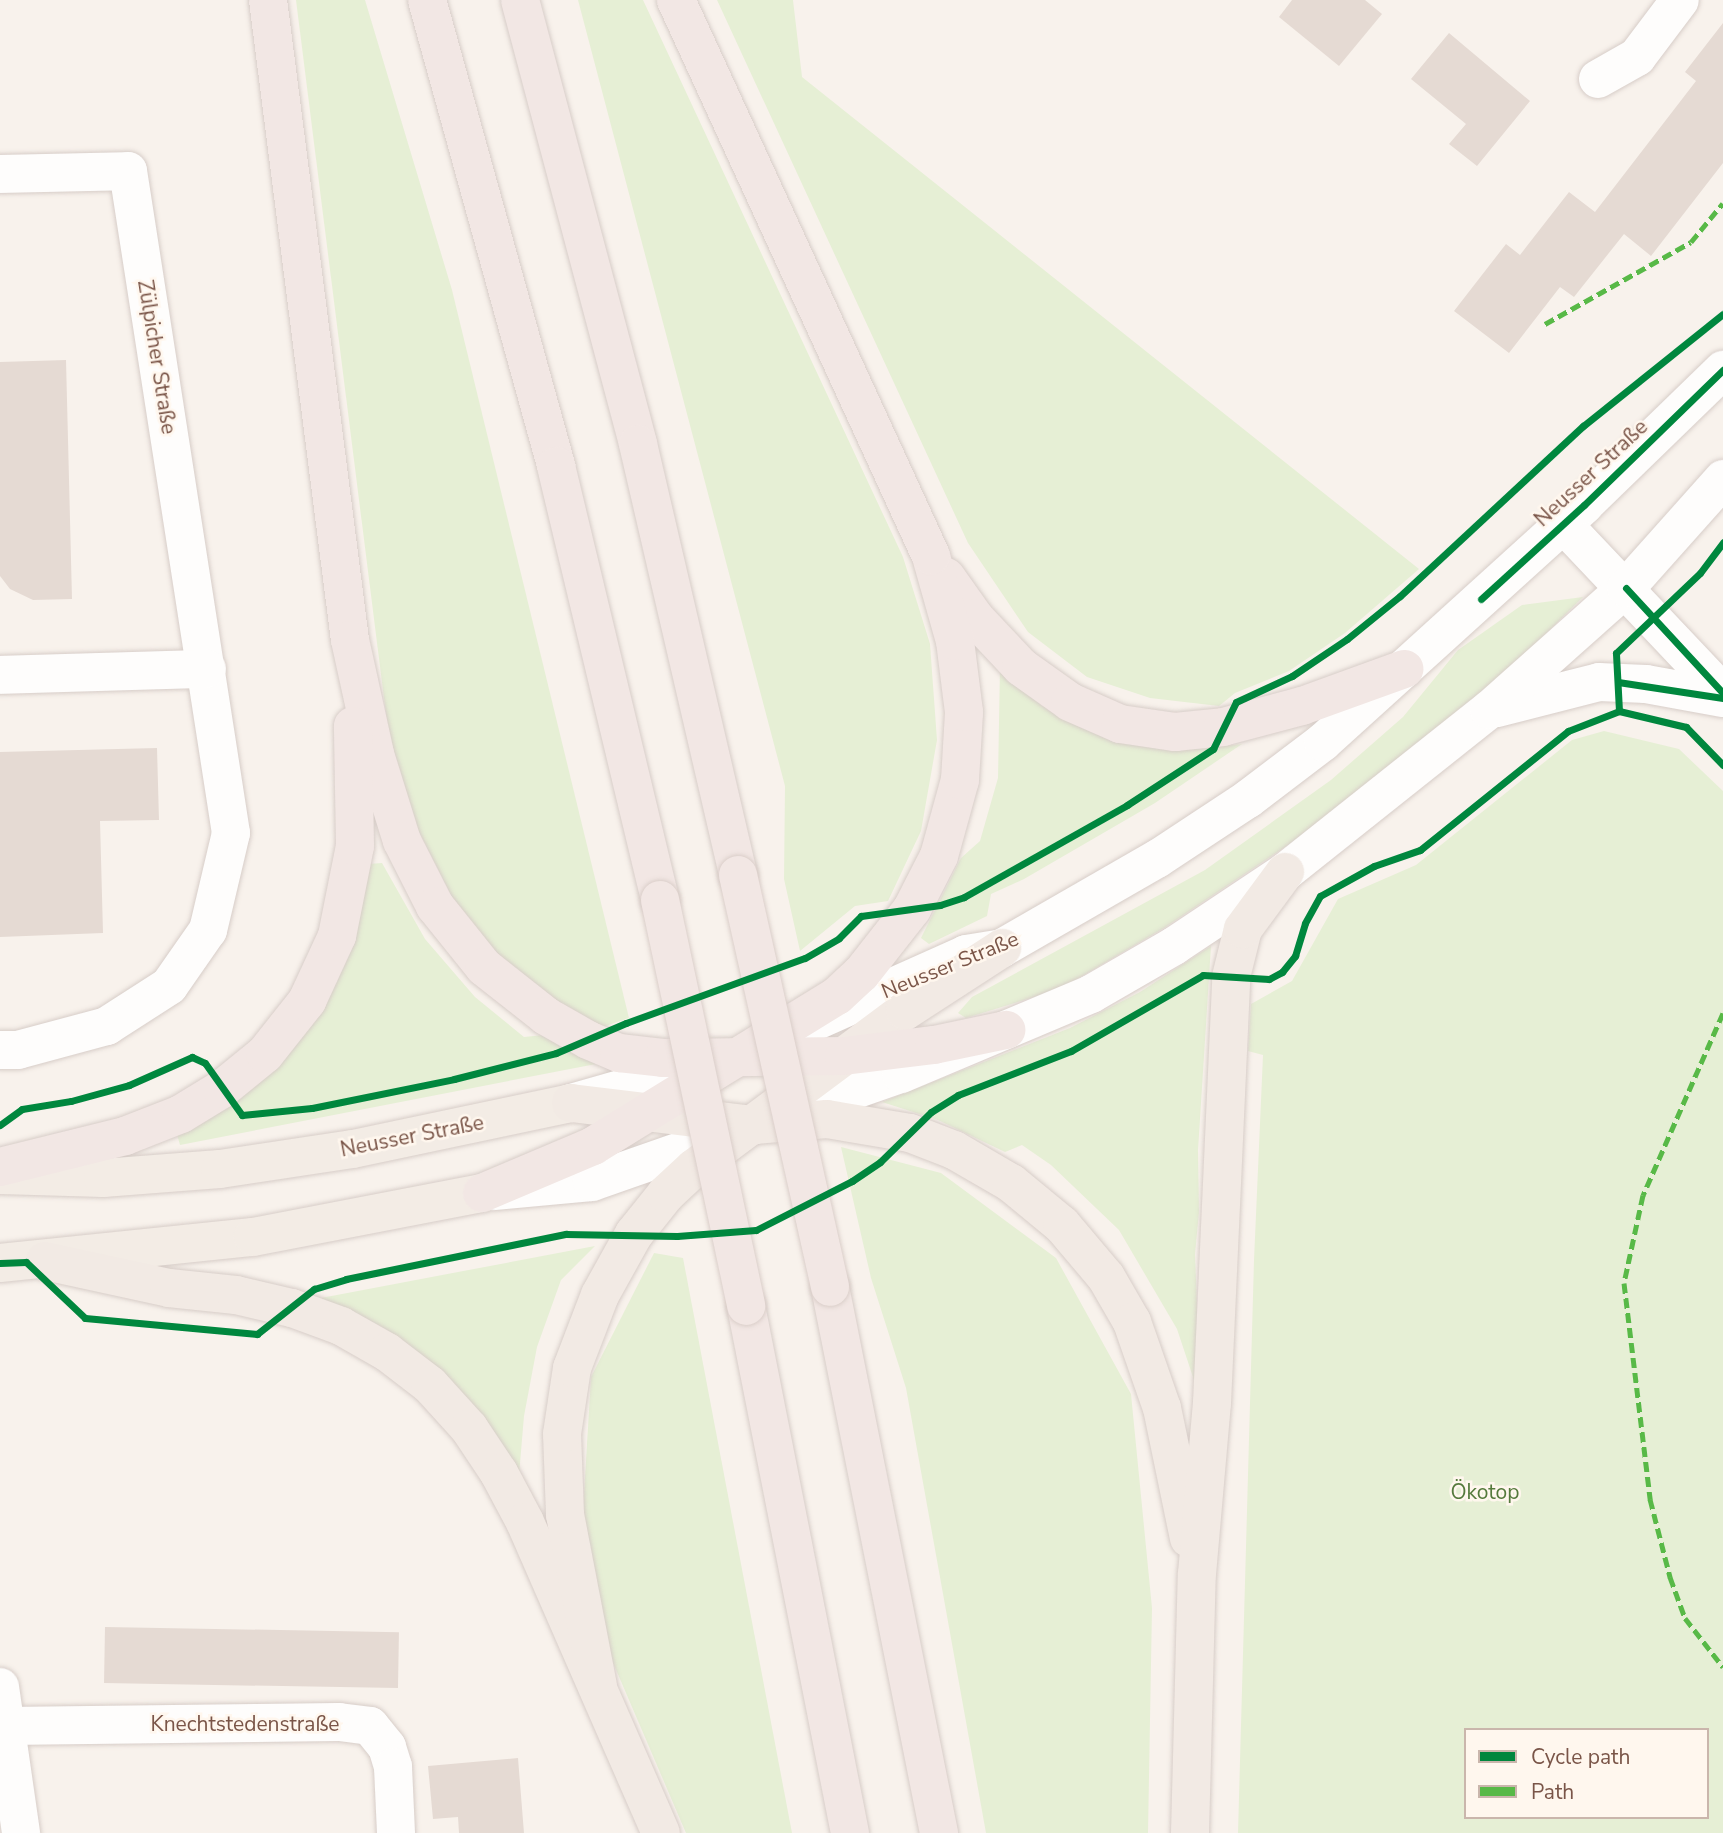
<!DOCTYPE html>
<html>
<head>
<meta charset="utf-8">
<style>
  body { margin:0 }
  #map { position:relative; width:1723px; height:1833px; overflow:hidden; background:#f8f2ec; font-family:"Nunito Sans",sans-serif }
  div>[style] { position:absolute }
  [style*='--x'] { left:calc(var(--x)*1px); top:calc(var(--y)*1px); width:calc(var(--w)*1px); rotate:calc(var(--a)*1deg) }
  .green>* { inset:0; background:#e6efd5 }
  .building>* { inset:0; background:#e5dad3; transform-origin:0 0 }
  .roads { filter:drop-shadow(0 0 2px #d7cdc8) drop-shadow(0 0 2px #d7cdc8) }
  .minor>* { height:38px; margin:-19px; padding:0 19px; transform-origin:19px; border-radius:19px; background:#fefdfc }
  .tertiary>* { height:38px; margin:-19px; padding:0 19px; transform-origin:19px; border-radius:19px; background:#fefdfc }
  .secondary>* { height:38px; margin:-19px; padding:0 19px; transform-origin:19px; border-radius:19px; background:#fefdfc }
  .primary>* { height:38px; margin:-19px; padding:0 19px; transform-origin:19px; border-radius:19px; background:#f3ece5 }
  .trunk>* { height:38px; margin:-19px; padding:0 19px; transform-origin:19px; border-radius:19px; background:#f2eae4 }
  .motorway>* { height:38px; margin:-19px; padding:0 19px; transform-origin:19px; border-radius:19px; background:#f2e7e4 }
  .bridges { filter:drop-shadow(0 0 2px #dacec9) drop-shadow(0 0 2px #dacec9) }
  .motorway-bridge>* { height:38px; margin:-19px; padding:0 19px; transform-origin:19px; border-radius:19px; background:#f2e7e4 }
  .quiet>* { height:5px; margin-top:-2.5px; transform-origin:0; background:repeating-linear-gradient(90deg,#58b947 0 10px,transparent 0 15px) }
  .cycleway>* { height:7px; margin:-3.5px; padding:0 3.5px; transform-origin:3.5px; border-radius:3.5px; background:#00873e }
  span { translate:-50% -50%; white-space:nowrap; text-align:center; line-height:1.15; -webkit-text-stroke:5px #fff7ee; paint-order:stroke }
  .street-label { font-size:21px; color:#7a5548 }
  .park-label { font-size:21px; color:#557a3c }
  .legend { position:absolute; left:1464px; top:1728px; width:245px; height:91px; box-sizing:border-box; background:#fff7ee; border:2px solid #cab6ac; margin:0; padding:9px 12px; list-style:none; font-size:21px; color:#7a5548 }
  .legend li { display:flex; align-items:center; gap:14px; height:35px }
  .legend b { width:35px; border:2px solid #cab6ac }
</style>
</head>
<body>
<div id="map">
  <div class="green">
    <i style="clip-path:polygon(296px 0,365px 0,452px 290px,629px 1018px,600px 1028px,533px 986px,495px 955px,456px 905px,410px 814px,388px 730px)"></i>
    <i style="clip-path:polygon(578px 0,643px 0,903px 557px,930px 644px,937px 740px,921px 831px,888px 901px,855px 906px,800px 951px,784px 879px,785px 786px)"></i>
    <i style="clip-path:polygon(717px 0,793px 0,802px 77px,1419px 569px,1345px 633px,1289px 671px,1235px 693px,1219px 706px,1150px 698px,1087px 677px,1028px 632px,968px 543px)"></i>
    <i style="clip-path:polygon(1583px 597px,1494px 685px,1327px 819px,1164px 928px,1060px 989px,966px 1018px,958px 1013px,972px 997px,1205px 870px,1331px 780px,1403px 717px,1458px 650px,1522px 605px)"></i>
    <i style="clip-path:polygon(1000px 667px,1042px 706px,1120px 739px,1198px 749px,1242px 744px,1155px 803px,1024px 879px,991px 894px,987px 916px,929px 944px,921px 938px,961px 858px,980px 841px,998px 778px)"></i>
    <i style="clip-path:polygon(evenodd,1604px 731px,1679px 749px,1723px 791px,1723px 1833px,1238px 1833px,1254px 1260px,1263px 1055px,1248px 1051px,1251px 1004px,1292px 981px,1338px 899px,1416px 865px,1572px 740px,1604px 731px,1466px 1730px,1707px 1730px,1707px 1817px,1466px 1817px,1466px 1730px)"></i>
    <i style="clip-path:polygon(382px 863px,425px 939px,475px 997px,524px 1037px,544px 1035px,601px 1063px,180px 1145px,176px 1131px,221px 1109px,369px 864px)"></i>
    <i style="clip-path:polygon(1211px 946px,1198px 1150px,1199px 1212px,1195px 1254px,1201px 1401px,1177px 1329px,1119px 1230px,1051px 1165px,1022px 1145px,1005px 1152px,938px 1120px,882px 1102px,1070px 1028px,1140px 992px)"></i>
    <i style="clip-path:polygon(841px 1147px,941px 1173px,1056px 1258px,1131px 1394px,1152px 1608px,1148px 1833px,986px 1833px,906px 1388px,871px 1278px)"></i>
    <i style="clip-path:polygon(595px 1246px,561px 1280px,537px 1347px,524px 1416px,519px 1475px,386px 1334px,321px 1298px)"></i>
    <i style="clip-path:polygon(654px 1253px,683px 1258px,792px 1833px,686px 1833px,608px 1651px,583px 1512px,591px 1377px)"></i>
  </div>
  <div class="building">
    <i style="clip-path:polygon(1292px 0,1365px 0,1382px 14px,1339px 66px,1279px 17px)"></i>
    <i style="clip-path:polygon(1723px 23px,1723px 163px,1651px 256px,1624px 234px,1574px 297px,1560px 287px,1509px 353px,1454px 311px,1506px 244px,1520px 255px,1569px 192px,1595px 212px,1696px 81px,1685px 72px)"></i>
    <i style="clip-path:polygon(1449px 33px,1530px 101px,1477px 166px,1449px 144px,1466px 124px,1411px 79px)"></i>
    <i style="clip-path:polygon(66px 360px,72px 599px,33px 600px,10px 589px,0 576px,0 362px)"></i>
    <i style="clip-path:polygon(157px 748px,159px 820px,100px 821px,103px 933px,0 937px,0 752px)"></i>
    <i style="left:105px;top:1627px;width:294px;height:56px;rotate:1deg"></i>
    <i style="clip-path:polygon(518px 1758px,524px 1833px,459px 1833px,458px 1817px,433px 1819px,428px 1766px)"></i>
  </div>
  <div class="roads">
    <div class="minor">
      <i style="--x:1598;--y:79;--w:45;--a:-29.4"></i>
      <i style="--x:1637;--y:57;--w:71;--a:-53"></i>
      <i style="--x:0;--y:174;--w:128;--a:-1.3"></i>
      <i style="--x:128;--y:171;--w:670;--a:81.16"></i>
      <i style="--x:231;--y:833;--w:100;--a:103.3"></i>
      <i style="--x:208;--y:930;--w:68;--a:124.9"></i>
      <i style="--x:169;--y:986;--w:74;--a:147.2"></i>
      <i style="--x:107;--y:1026;--w:92;--a:164.9"></i>
      <i style="--x:18;--y:1050;--w:18;--a:180"></i>
      <i style="--x:0;--y:675;--w:207;--a:-1.7"></i>
      <i style="--x:0;--y:1687;--w:148;--a:81.8"></i>
      <i style="--x:6;--y:1726;--w:333;--a:-0.7"></i>
      <i style="--x:339;--y:1722;--w:31;--a:7"></i>
      <i style="--x:370;--y:1726;--w:27;--a:51"></i>
      <i style="--x:387;--y:1747;--w:21;--a:73"></i>
      <i style="--x:393;--y:1767;--w:66;--a:87.4"></i>
    </div>
    <div class="tertiary">
      <i style="--x:1563;--y:524;--w:233;--a:46.6"></i>
    </div>
    <div class="secondary">
      <i style="--x:1497;--y:708;--w:105;--a:-14.3"></i>
      <i style="--x:1599;--y:682;--w:47;--a:2.4"></i>
      <i style="--x:1646;--y:684;--w:78;--a:10.3"></i>
      <i style="--x:812;--y:1023;--w:169;--a:-24.1"></i>
      <i style="--x:966;--y:954;--w:36;--a:-9"></i>
      <i style="--x:1002;--y:948;--w:179;--a:-29.9"></i>
      <i style="--x:1157;--y:859;--w:109;--a:-33.4"></i>
      <i style="--x:1248;--y:799;--w:94;--a:-37.2"></i>
      <i style="--x:1323;--y:742;--w:353;--a:-42.2"></i>
      <i style="--x:1584;--y:505;--w:194;--a:-44.2"></i>
      <i style="--x:571;--y:1103;--w:146;--a:-15.9"></i>
      <i style="--x:494;--y:1191;--w:98;--a:-5.2"></i>
      <i style="--x:592;--y:1182;--w:327;--a:-19.3"></i>
      <i style="--x:901;--y:1074;--w:206;--a:-22.8"></i>
      <i style="--x:1091;--y:994;--w:96;--a:-30"></i>
      <i style="--x:1174;--y:946;--w:133;--a:-33.7"></i>
      <i style="--x:1285;--y:872;--w:260;--a:-38.5"></i>
      <i style="--x:1489;--y:710;--w:183;--a:-41.7"></i>
      <i style="--x:1626;--y:588;--w:146;--a:-48.3"></i>
    </div>
    <div class="primary">
      <i style="--x:0;--y:1175;--w:103;--a:1.7"></i>
      <i style="--x:103;--y:1178;--w:117;--a:-4.4"></i>
      <i style="--x:220;--y:1169;--w:134;--a:-8.6"></i>
      <i style="--x:353;--y:1149;--w:223;--a:-11.9"></i>
      <i style="--x:0;--y:1263;--w:254;--a:-5.9"></i>
      <i style="--x:253;--y:1237;--w:233;--a:-10.9"></i>
    </div>
    <div class="trunk">
      <i style="--x:571;--y:1103;--w:184;--a:6.9"></i>
      <i style="--x:754;--y:1125;--w:73;--a:-4.7"></i>
      <i style="--x:827;--y:1119;--w:84;--a:9.6"></i>
      <i style="--x:910;--y:1133;--w:47;--a:21.1"></i>
      <i style="--x:954;--y:1150;--w:66;--a:30.1"></i>
      <i style="--x:1011;--y:1183;--w:66;--a:39.5"></i>
      <i style="--x:1062;--y:1225;--w:68;--a:49.8"></i>
      <i style="--x:1106;--y:1277;--w:52;--a:60"></i>
      <i style="--x:1132;--y:1322;--w:91;--a:70.8"></i>
      <i style="--x:1162;--y:1408;--w:133;--a:78.3"></i>
      <i style="--x:45;--y:1261;--w:127;--a:12.3"></i>
      <i style="--x:169;--y:1288;--w:67;--a:6"></i>
      <i style="--x:236;--y:1295;--w:57;--a:13.1"></i>
      <i style="--x:292;--y:1308;--w:52;--a:20.2"></i>
      <i style="--x:341;--y:1326;--w:53;--a:29.5"></i>
      <i style="--x:387;--y:1352;--w:54;--a:37.5"></i>
      <i style="--x:430;--y:1385;--w:58;--a:47.8"></i>
      <i style="--x:469;--y:1428;--w:54;--a:56.3"></i>
      <i style="--x:499;--y:1473;--w:55;--a:62"></i>
      <i style="--x:525;--y:1522;--w:339;--a:66.4"></i>
      <i style="--x:598;--y:1686;--w:174;--a:-100.9"></i>
      <i style="--x:565;--y:1515;--w:81;--a:-92.1"></i>
      <i style="--x:562;--y:1434;--w:67;--a:-81.4"></i>
      <i style="--x:572;--y:1368;--w:78;--a:-69"></i>
      <i style="--x:600;--y:1295;--w:70;--a:-60.9"></i>
      <i style="--x:634;--y:1234;--w:51;--a:-51.3"></i>
      <i style="--x:666;--y:1194;--w:38;--a:-43"></i>
      <i style="--x:694;--y:1168;--w:263;--a:-36.7"></i>
      <i style="--x:905;--y:1011;--w:116;--a:-33"></i>
      <i style="--x:1190;--y:1833;--w:259;--a:-88.5"></i>
      <i style="--x:1197;--y:1574;--w:172;--a:-85"></i>
      <i style="--x:1212;--y:1403;--w:426;--a:-87.4"></i>
      <i style="--x:1231;--y:977;--w:49;--a:-76"></i>
      <i style="--x:1243;--y:929;--w:71;--a:-53.6"></i>
    </div>
    <div class="motorway">
      <i style="--x:268;--y:0;--w:645;--a:82.7"></i>
      <i style="--x:350;--y:640;--w:117;--a:77.6"></i>
      <i style="--x:375;--y:754;--w:91;--a:72.8"></i>
      <i style="--x:402;--y:841;--w:73;--a:63.1"></i>
      <i style="--x:435;--y:906;--w:78;--a:51.2"></i>
      <i style="--x:484;--y:967;--w:79;--a:38.3"></i>
      <i style="--x:546;--y:1016;--w:48;--a:29.7"></i>
      <i style="--x:588;--y:1040;--w:34;--a:23"></i>
      <i style="--x:619;--y:1053;--w:44;--a:6.5"></i>
      <i style="--x:663;--y:1058;--w:181;--a:-0.6"></i>
      <i style="--x:844;--y:1056;--w:91;--a:-7"></i>
      <i style="--x:934;--y:1045;--w:74;--a:-11.8"></i>
      <i style="--x:427;--y:0;--w:484;--a:74.5"></i>
      <i style="--x:556;--y:466;--w:446;--a:76.5"></i>
      <i style="--x:520;--y:0;--w:459;--a:75.1"></i>
      <i style="--x:638;--y:444;--w:442;--a:76.9"></i>
      <i style="--x:946;--y:577;--w:50;--a:54.7"></i>
      <i style="--x:975;--y:618;--w:67;--a:46.8"></i>
      <i style="--x:1021;--y:667;--w:60;--a:35.5"></i>
      <i style="--x:1070;--y:702;--w:55;--a:23.7"></i>
      <i style="--x:1120;--y:724;--w:56;--a:8.3"></i>
      <i style="--x:1175;--y:732;--w:48;--a:-5.9"></i>
      <i style="--x:1223;--y:727;--w:82;--a:-14.9"></i>
      <i style="--x:1302;--y:706;--w:109;--a:-19.9"></i>
      <i style="--x:0;--y:1167;--w:129;--a:-13.9"></i>
      <i style="--x:125;--y:1136;--w:60;--a:-21.4"></i>
      <i style="--x:181;--y:1114;--w:48;--a:-31.4"></i>
      <i style="--x:222;--y:1089;--w:55;--a:-39.1"></i>
      <i style="--x:265;--y:1054;--w:68;--a:-51.6"></i>
      <i style="--x:307;--y:1001;--w:72;--a:-65.2"></i>
      <i style="--x:337;--y:936;--w:92;--a:-78.7"></i>
      <i style="--x:355;--y:846;--w:120;--a:-91"></i>
      <i style="--x:482;--y:1193;--w:121;--a:-22.9"></i>
      <i style="--x:593;--y:1146;--w:286;--a:-31.6"></i>
      <i style="--x:837;--y:996;--w:33;--a:-43"></i>
      <i style="--x:861;--y:974;--w:83;--a:-51.9"></i>
      <i style="--x:912;--y:909;--w:59;--a:-63"></i>
      <i style="--x:939;--y:856;--w:79;--a:-74.6"></i>
      <i style="--x:960;--y:780;--w:68;--a:-86.6"></i>
      <i style="--x:964;--y:712;--w:72;--a:-97.2"></i>
      <i style="--x:955;--y:641;--w:88;--a:-105.8"></i>
      <i style="--x:931;--y:556;--w:612;--a:-114.64"></i>
      <i style="--x:830;--y:1287;--w:557;--a:78.71"></i>
      <i style="--x:746;--y:1306;--w:537;--a:78.84"></i>
    </div>
  </div>
  <div class="bridges">
    <div class="motorway-bridge">
      <i style="--x:738;--y:875;--w:422;--a:77.4"></i>
      <i style="--x:660;--y:900;--w:415;--a:78"></i>
    </div>
  </div>
  <div class="quiet">
    <i style="--x:1545;--y:324;--w:167;--a:-29.3"></i>
    <i style="--x:1691;--y:242;--w:50;--a:-50.6"></i>
    <i style="--x:1723;--y:1013;--w:199;--a:113.7"></i>
    <i style="--x:1643;--y:1195;--w:90;--a:102.2"></i>
    <i style="--x:1624;--y:1283;--w:218;--a:83.1"></i>
    <i style="--x:1650;--y:1499;--w:81;--a:75.6"></i>
    <i style="--x:1670;--y:1577;--w:44;--a:69.9"></i>
    <i style="--x:1685;--y:1618;--w:62;--a:52.2"></i>
  </div>
  <div class="cycleway">
    <i style="--x:1626;--y:588;--w:143;--a:47.3"></i>
    <i style="--x:1481;--y:599;--w:139;--a:-42.4"></i>
    <i style="--x:1584;--y:505;--w:194;--a:-44.2"></i>
    <i style="--x:1618;--y:682;--w:106;--a:8.7"></i>
    <i style="--x:1619;--y:711;--w:58;--a:-93"></i>
    <i style="--x:1616;--y:653;--w:116;--a:-43.6"></i>
    <i style="--x:1700;--y:573;--w:39;--a:-53"></i>
    <i style="--x:1619;--y:711;--w:69;--a:13.4"></i>
    <i style="--x:1686;--y:727;--w:53;--a:45.8"></i>
    <i style="--x:0;--y:1125;--w:27;--a:-36"></i>
    <i style="--x:22;--y:1109;--w:50;--a:-9.3"></i>
    <i style="--x:71;--y:1101;--w:60;--a:-15.4"></i>
    <i style="--x:129;--y:1085;--w:69;--a:-24"></i>
    <i style="--x:192;--y:1057;--w:14;--a:25"></i>
    <i style="--x:205;--y:1063;--w:64;--a:54.6"></i>
    <i style="--x:242;--y:1115;--w:70;--a:-5.7"></i>
    <i style="--x:312;--y:1108;--w:145;--a:-11.5"></i>
    <i style="--x:454;--y:1079;--w:105;--a:-14.3"></i>
    <i style="--x:556;--y:1053;--w:76;--a:-23.2"></i>
    <i style="--x:626;--y:1023;--w:190;--a:-20"></i>
    <i style="--x:805;--y:958;--w:39;--a:-30"></i>
    <i style="--x:839;--y:938;--w:31;--a:-45"></i>
    <i style="--x:861;--y:916;--w:80;--a:-7.9"></i>
    <i style="--x:940;--y:905;--w:25;--a:-18"></i>
    <i style="--x:964;--y:897;--w:187;--a:-29.4"></i>
    <i style="--x:1127;--y:805;--w:103;--a:-33.1"></i>
    <i style="--x:1213;--y:749;--w:52;--a:-63.9"></i>
    <i style="--x:1236;--y:702;--w:62;--a:-24.9"></i>
    <i style="--x:1292;--y:676;--w:66;--a:-33.9"></i>
    <i style="--x:1347;--y:639;--w:68;--a:-39.1"></i>
    <i style="--x:1400;--y:596;--w:250;--a:-42.9"></i>
    <i style="--x:1583;--y:426;--w:179;--a:-38.7"></i>
    <i style="--x:0;--y:1263;--w:26;--a:-2"></i>
    <i style="--x:26;--y:1262;--w:81;--a:43.5"></i>
    <i style="--x:85;--y:1318;--w:173;--a:5.3"></i>
    <i style="--x:257;--y:1334;--w:73;--a:-38.3"></i>
    <i style="--x:314;--y:1289;--w:34;--a:-17"></i>
    <i style="--x:346;--y:1279;--w:225;--a:-11.6"></i>
    <i style="--x:566;--y:1234;--w:111;--a:1"></i>
    <i style="--x:677;--y:1236;--w:79;--a:-4.3"></i>
    <i style="--x:756;--y:1230;--w:108;--a:-27"></i>
    <i style="--x:852;--y:1181;--w:34;--a:-34"></i>
    <i style="--x:880;--y:1162;--w:71;--a:-44.4"></i>
    <i style="--x:931;--y:1112;--w:32;--a:-32"></i>
    <i style="--x:958;--y:1095;--w:121;--a:-21.3"></i>
    <i style="--x:1071;--y:1051;--w:152;--a:-29.9"></i>
    <i style="--x:1203;--y:975;--w:66;--a:3.5"></i>
    <i style="--x:1269;--y:979;--w:15;--a:-28"></i>
    <i style="--x:1282;--y:972;--w:21;--a:-51"></i>
    <i style="--x:1295;--y:956;--w:34;--a:-73"></i>
    <i style="--x:1305;--y:923;--w:31;--a:-61"></i>
    <i style="--x:1320;--y:896;--w:62;--a:-29.1"></i>
    <i style="--x:1374;--y:866;--w:49;--a:-19.2"></i>
    <i style="--x:1420;--y:850;--w:190;--a:-38.8"></i>
    <i style="--x:1568;--y:731;--w:55;--a:-21.4"></i>
  </div>
  <div class="street-label">
    <span style="left:157px;top:357px;rotate:81deg">Zülpicher Straße</span>
    <span style="left:1591px;top:473px;rotate:-43deg">Neusser Straße</span>
    <span style="left:950px;top:965px;rotate:-22deg">Neusser Straße</span>
    <span style="left:412px;top:1136px;rotate:-11deg">Neusser Straße</span>
    <span style="left:245px;top:1724px">Knechtstedenstraße</span>
  </div>
  <div class="park-label">
    <span style="left:1485px;top:1492px">Ökotop</span>
  </div>
  <ul class="legend">
  <li><b style="height:9px;background:#00873e"></b>Cycle path</li>
  <li><b style="height:9px;background:#58b947"></b>Path</li>
  </ul>
</div>
</body>
</html>
